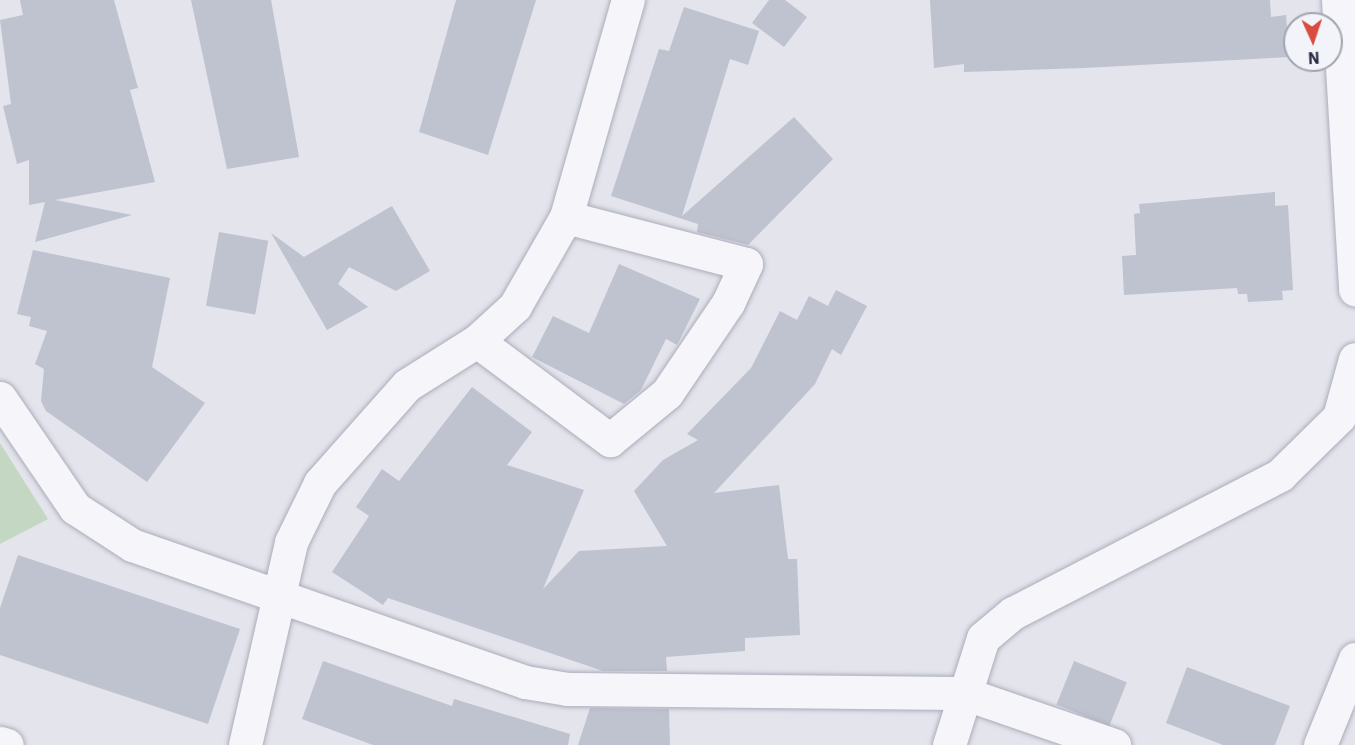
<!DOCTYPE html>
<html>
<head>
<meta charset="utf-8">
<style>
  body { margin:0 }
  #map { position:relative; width:1355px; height:745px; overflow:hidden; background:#e3e4ec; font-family:"IBM Plex Sans",sans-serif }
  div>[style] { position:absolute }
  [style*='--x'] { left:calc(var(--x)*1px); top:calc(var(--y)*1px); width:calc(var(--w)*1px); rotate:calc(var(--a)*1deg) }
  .green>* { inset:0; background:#c4d7c3 }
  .building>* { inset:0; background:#bfc2cf; transform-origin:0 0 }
  .roads { filter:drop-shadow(0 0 2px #abadba) drop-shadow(0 0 2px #abadba) }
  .minor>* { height:33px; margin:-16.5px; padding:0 16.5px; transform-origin:16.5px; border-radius:16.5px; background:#f6f6fa }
  .tertiary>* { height:33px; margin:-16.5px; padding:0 16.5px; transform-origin:16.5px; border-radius:16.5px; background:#f6f6fa }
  span { translate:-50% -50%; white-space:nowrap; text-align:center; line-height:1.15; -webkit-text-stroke:6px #f3f4f9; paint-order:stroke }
  .north { position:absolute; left:1283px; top:12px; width:60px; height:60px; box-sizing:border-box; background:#f3f4f9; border:2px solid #a2a4b1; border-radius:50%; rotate:177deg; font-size:16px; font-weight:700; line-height:24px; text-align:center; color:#292d46 }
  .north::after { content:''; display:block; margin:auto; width:21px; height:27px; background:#d94c3f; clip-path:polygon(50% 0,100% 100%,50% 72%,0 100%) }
</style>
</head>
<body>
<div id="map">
  <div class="green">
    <i style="clip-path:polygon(0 443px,48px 519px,0 544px)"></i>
  </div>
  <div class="building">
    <i style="clip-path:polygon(20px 0,114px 0,138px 88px,130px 90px,155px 182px,55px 200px,132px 215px,35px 242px,45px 202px,29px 205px,29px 160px,17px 164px,3px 106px,11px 104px,0 20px,23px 15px)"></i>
    <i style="clip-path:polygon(191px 0,271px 0,299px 157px,227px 169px)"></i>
    <i style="clip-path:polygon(456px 0,536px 0,488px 155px,419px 132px)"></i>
    <i style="clip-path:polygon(769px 0,785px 0,807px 17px,784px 47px,752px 23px)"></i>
    <i style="clip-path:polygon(930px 0,1270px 0,1271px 17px,1286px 15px,1289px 57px,1084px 68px,964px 72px,964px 64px,934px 68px)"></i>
    <i style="clip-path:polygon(684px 7px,759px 31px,748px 65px,730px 59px,682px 216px,794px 117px,833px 159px,748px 245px,697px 232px,698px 224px,611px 196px,659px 49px,669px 51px)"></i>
    <i style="clip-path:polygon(1275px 192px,1275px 206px,1288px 205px,1293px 290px,1282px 291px,1283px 300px,1248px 302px,1247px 294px,1238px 294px,1237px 288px,1124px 295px,1122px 256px,1136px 255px,1134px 214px,1140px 213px,1139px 204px)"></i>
    <i style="clip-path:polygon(392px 206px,430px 271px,396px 291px,349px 267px,338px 284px,368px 307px,327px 330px,271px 233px,304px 257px)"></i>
    <i style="left:219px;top:232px;width:50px;height:75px;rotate:10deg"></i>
    <i style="clip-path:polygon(33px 250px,170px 278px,152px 367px,205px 403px,147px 482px,46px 411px,41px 401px,44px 369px,35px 364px,47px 331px,29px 326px,31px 317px,17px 314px)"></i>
    <i style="clip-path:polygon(619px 264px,700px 299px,677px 345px,666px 339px,641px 390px,624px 404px,532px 357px,553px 316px,589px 333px)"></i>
    <i style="clip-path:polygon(836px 290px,867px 306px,841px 355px,832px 349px,815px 384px,714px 493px,779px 485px,788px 559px,797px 559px,800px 635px,745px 638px,745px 651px,666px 657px,667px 671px,603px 671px,388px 598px,383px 605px,332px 572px,369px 516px,356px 507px,382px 469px,399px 481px,472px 387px,532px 432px,507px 465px,584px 490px,543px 589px,579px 551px,667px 546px,634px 491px,663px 460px,698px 440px,687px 434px,751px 368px,780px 311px,797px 320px,809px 296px,828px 306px)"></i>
    <i style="clip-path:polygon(18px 555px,240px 629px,208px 724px,0 655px,0 608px)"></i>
    <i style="clip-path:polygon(323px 661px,452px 706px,454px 699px,570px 734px,568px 745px,373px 745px,302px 719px)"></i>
    <i style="left:1074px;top:661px;width:57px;height:47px;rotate:22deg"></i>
    <i style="clip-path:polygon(1187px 667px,1290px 706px,1275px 745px,1223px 745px,1166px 723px)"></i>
    <i style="clip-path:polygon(590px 708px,669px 709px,670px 745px,578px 745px)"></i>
  </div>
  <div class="roads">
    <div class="minor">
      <i style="--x:1338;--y:0;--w:290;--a:86.6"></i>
      <i style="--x:477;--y:341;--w:166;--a:36.7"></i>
      <i style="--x:610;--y:440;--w:74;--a:-39.5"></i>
      <i style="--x:667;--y:393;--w:109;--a:-55.9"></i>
      <i style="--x:728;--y:303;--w:43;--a:-65.2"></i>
      <i style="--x:746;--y:264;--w:186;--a:-165.4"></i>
      <i style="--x:0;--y:398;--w:133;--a:55.7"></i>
      <i style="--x:75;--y:508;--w:68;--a:33"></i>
      <i style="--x:132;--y:545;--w:416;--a:19.2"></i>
      <i style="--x:525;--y:682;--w:43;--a:9.5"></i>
      <i style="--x:567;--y:689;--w:396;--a:0.6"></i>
      <i style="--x:963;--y:693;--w:160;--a:19"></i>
      <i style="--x:245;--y:745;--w:208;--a:-77.2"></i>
      <i style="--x:291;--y:542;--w:66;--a:-63.8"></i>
      <i style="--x:320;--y:483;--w:131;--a:-48.4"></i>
      <i style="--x:407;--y:385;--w:83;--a:-32.2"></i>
      <i style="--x:477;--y:341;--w:52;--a:-42.6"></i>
      <i style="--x:515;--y:306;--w:103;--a:-60.2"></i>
      <i style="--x:566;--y:217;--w:226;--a:-74.1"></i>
      <i style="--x:949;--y:745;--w:112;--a:-72.4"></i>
      <i style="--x:983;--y:638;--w:39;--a:-40"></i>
      <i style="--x:1013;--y:613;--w:301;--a:-27.3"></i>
      <i style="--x:1280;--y:475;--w:83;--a:-44.5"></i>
      <i style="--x:1339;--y:417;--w:60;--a:-74.6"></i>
      <i style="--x:1320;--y:745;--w:93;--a:-67.9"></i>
    </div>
    <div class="tertiary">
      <i style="--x:0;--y:743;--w:7;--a:16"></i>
    </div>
  </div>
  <div class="north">N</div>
</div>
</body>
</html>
